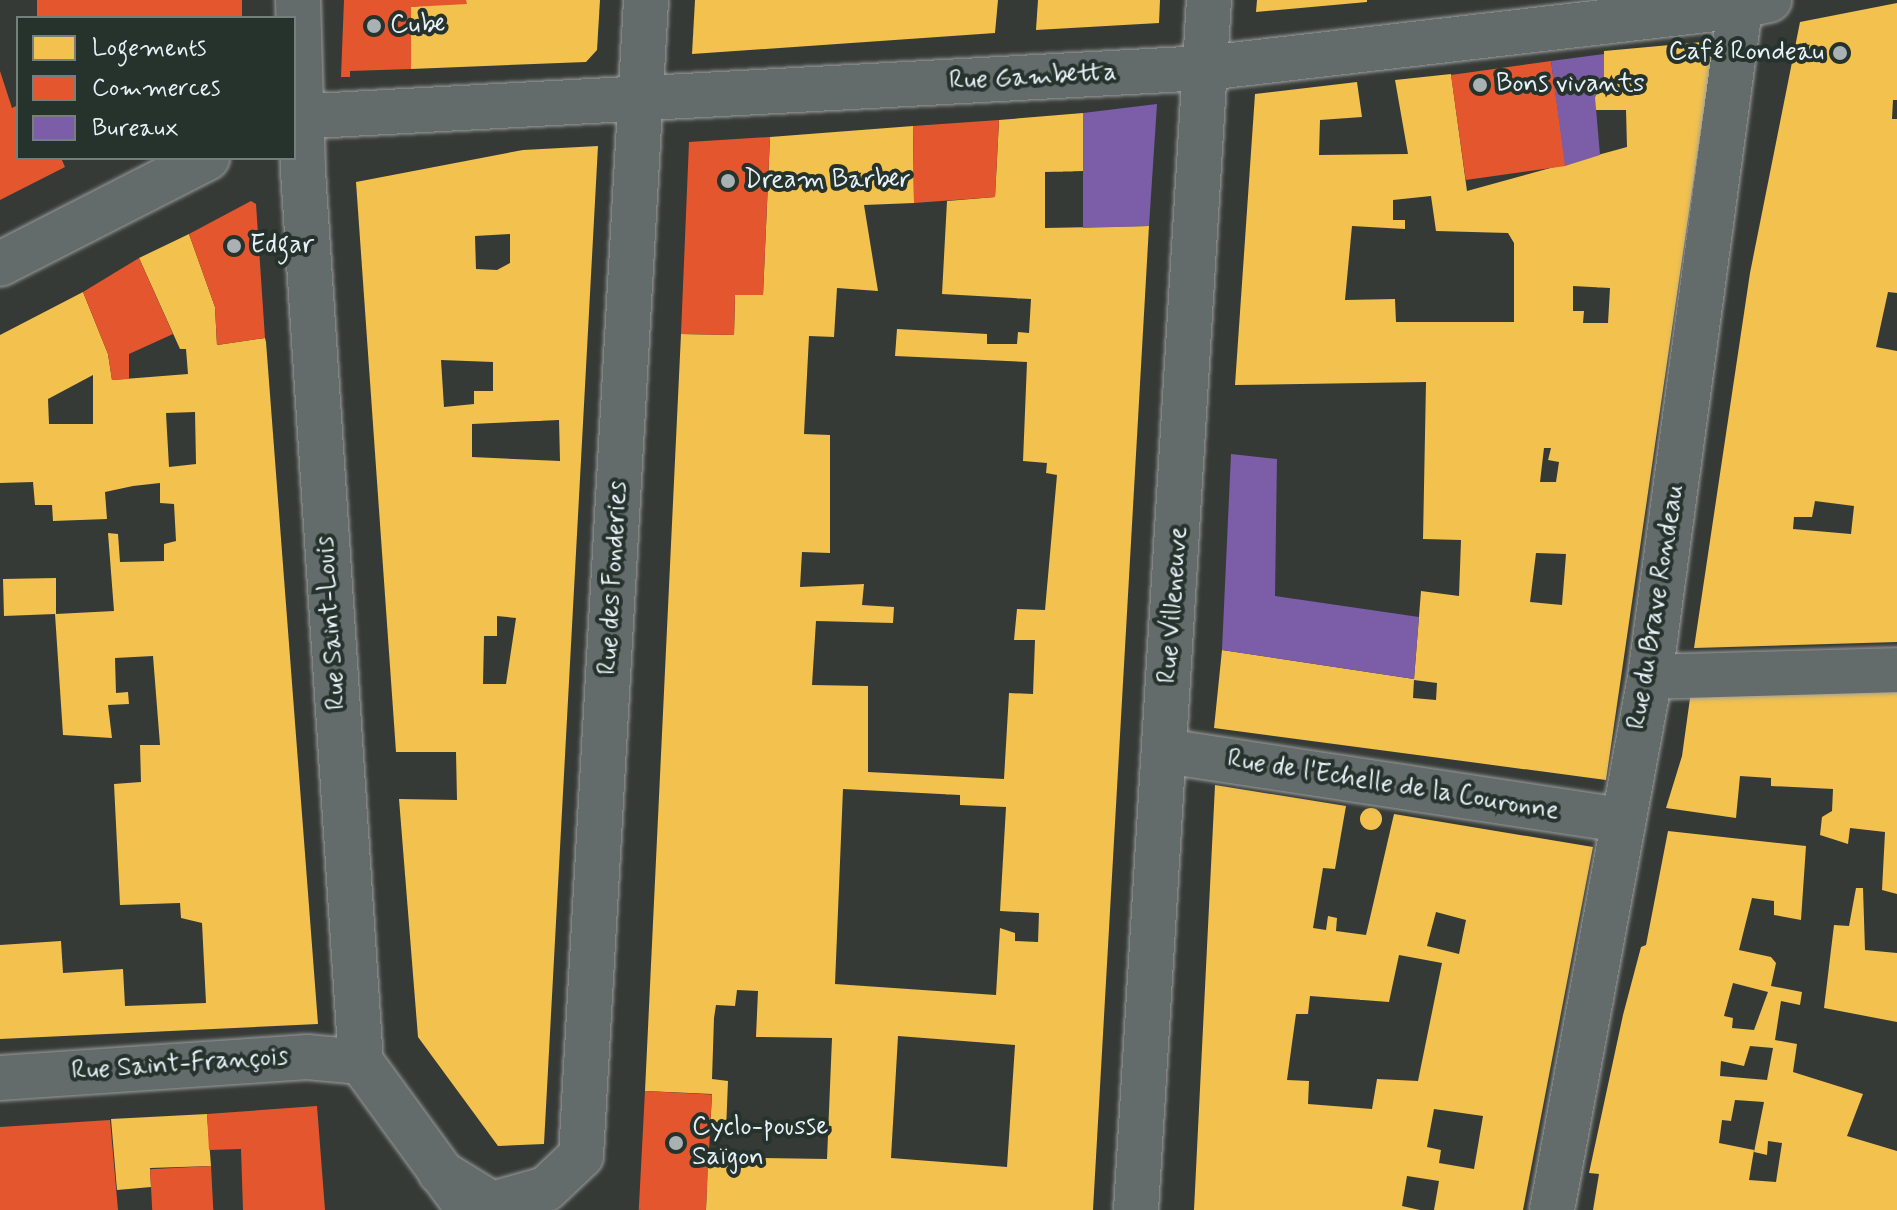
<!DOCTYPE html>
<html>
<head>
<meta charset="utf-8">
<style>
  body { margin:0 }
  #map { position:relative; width:1897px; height:1210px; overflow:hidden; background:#363a36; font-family:Mynerve,sans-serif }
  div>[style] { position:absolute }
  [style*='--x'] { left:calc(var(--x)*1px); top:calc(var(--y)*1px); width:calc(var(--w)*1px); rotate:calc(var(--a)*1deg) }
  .homes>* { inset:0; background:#f2c14e }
  .round { border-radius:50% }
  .shops>* { inset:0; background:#e4572e; transform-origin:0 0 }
  .offices>* { inset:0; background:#7b5ea7 }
  .roads { filter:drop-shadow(0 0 2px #9b9e9e) drop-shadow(0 0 2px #9b9e9e) }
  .pedestrian>* { height:44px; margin:-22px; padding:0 22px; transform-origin:22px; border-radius:22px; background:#646b6b }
  .minor>* { height:44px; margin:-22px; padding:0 22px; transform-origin:22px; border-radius:22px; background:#646b6b }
  .tertiary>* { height:44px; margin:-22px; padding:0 22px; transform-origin:22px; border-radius:22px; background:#646b6b }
  .dots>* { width:22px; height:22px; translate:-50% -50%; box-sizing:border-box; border:4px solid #26332d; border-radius:50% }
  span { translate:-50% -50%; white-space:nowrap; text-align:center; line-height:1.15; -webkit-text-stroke:8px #26332d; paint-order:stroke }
  .poi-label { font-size:26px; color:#e8f1f8 }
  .left { translate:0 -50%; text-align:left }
  .right { translate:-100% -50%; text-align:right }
  .street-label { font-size:26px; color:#e8f1f8 }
  .legend { position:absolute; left:16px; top:16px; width:280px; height:144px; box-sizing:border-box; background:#26332d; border:2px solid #747f7e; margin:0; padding:10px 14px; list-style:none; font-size:24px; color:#e8f1f8 }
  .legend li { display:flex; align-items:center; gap:16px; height:40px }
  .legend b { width:40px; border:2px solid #747f7e }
</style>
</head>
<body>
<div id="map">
  <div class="homes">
    <i style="clip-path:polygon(466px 0,600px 0,597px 50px,586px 62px,411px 69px,411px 7px)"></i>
    <i style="clip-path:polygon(695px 0,998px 0,995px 33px,692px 54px)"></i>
    <i style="clip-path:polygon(1038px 0,1160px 0,1159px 23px,1036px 30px)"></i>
    <i style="clip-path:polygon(1257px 0,1367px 0,1367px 2px,1256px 12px)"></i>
    <i style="clip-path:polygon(evenodd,1897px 3px,1897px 100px,1893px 100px,1892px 119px,1897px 119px,1897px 293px,1888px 292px,1876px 347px,1897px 351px,1897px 642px,1694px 648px,1750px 273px,1800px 22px,1897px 3px,1815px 501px,1854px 506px,1851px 534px,1793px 529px,1794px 517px,1812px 517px,1815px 501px)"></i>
    <i style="clip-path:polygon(evenodd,1714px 41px,1606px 780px,1214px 728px,1222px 650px,1414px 679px,1421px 591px,1459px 596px,1461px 540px,1423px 539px,1426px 382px,1235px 385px,1255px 94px,1357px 82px,1362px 117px,1320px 120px,1319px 155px,1408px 154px,1395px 80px,1451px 74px,1467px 191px,1627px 147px,1626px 110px,1595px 110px,1595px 97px,1604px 80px,1604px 51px,1714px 41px,1431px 196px,1436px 231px,1508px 233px,1514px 243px,1514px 322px,1396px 322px,1395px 299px,1345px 300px,1352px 226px,1405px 229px,1405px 220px,1393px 220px,1393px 200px,1431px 196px,1714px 41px,1573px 286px,1610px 288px,1608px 323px,1583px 323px,1584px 311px,1573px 311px,1573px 286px,1714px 41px,1544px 448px,1551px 448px,1548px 460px,1559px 462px,1556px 482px,1540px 482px,1544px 448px,1714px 41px,1536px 553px,1566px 554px,1562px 605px,1530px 602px,1536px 553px,1714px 41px,1414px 680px,1437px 683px,1436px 700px,1413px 698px,1414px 680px)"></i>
    <i style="clip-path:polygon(evenodd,1083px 113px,1083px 171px,1045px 172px,1045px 228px,1149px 226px,1093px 1210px,706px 1210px,708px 1157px,827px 1159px,832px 1038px,756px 1037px,758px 991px,737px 990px,735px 1006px,716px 1005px,714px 1018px,712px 1079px,728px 1081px,726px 1131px,710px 1130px,712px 1094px,645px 1091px,681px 334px,734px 335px,735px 295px,763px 295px,770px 137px,913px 126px,914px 203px,864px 205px,878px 291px,837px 288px,834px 337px,809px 336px,804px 434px,830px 435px,830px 553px,802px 552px,800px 587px,864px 584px,862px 605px,894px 607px,893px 623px,816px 621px,812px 685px,868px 686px,868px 772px,1004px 779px,1009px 693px,1033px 694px,1035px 640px,1014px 640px,1017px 609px,1045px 610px,1057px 475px,1046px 473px,1047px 463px,1023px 461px,1027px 362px,895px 356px,897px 329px,987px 334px,987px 344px,1017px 344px,1018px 332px,1029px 333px,1031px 299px,942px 294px,947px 201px,995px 197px,999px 120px,1083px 113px,843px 789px,960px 795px,960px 805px,1006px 807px,1000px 911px,1039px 913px,1038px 942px,1015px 941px,1015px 933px,1000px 928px,996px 995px,835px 984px,843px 789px,1083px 113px,898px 1036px,1015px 1045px,1007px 1167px,891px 1158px,898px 1036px)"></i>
    <i style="clip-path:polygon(evenodd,598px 146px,544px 1144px,498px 1146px,418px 1037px,399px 799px,457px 800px,456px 752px,396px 752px,356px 182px,523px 150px,598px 146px,510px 234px,510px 263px,497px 270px,476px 269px,475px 236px,510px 234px,598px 146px,441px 360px,493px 362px,493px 391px,474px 391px,474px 404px,444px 407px,441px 360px,598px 146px,559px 420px,560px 461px,472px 457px,472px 424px,559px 420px,598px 146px,497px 616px,516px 618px,506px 684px,483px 684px,484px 636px,497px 636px,497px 616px)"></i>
    <i style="clip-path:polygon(evenodd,189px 234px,215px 307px,217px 345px,265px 338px,266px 342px,318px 1024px,0 1039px,0 945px,61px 941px,63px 973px,123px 969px,125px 1006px,206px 1003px,202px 923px,181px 918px,180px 903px,120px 905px,114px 784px,141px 782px,140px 745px,160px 745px,153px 656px,115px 658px,116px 693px,128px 692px,129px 704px,108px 705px,112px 738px,63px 735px,55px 614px,4px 616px,3px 579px,56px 578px,56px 614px,114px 611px,108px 533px,118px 534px,120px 562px,164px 561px,164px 544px,176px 541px,174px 504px,160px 503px,160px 483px,133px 486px,105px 492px,107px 519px,53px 521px,52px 505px,35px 505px,33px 482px,0 483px,0 335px,83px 292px,108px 354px,112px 380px,188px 374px,186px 349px,180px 349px,139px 258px,189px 234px,93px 375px,93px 424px,49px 424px,48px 399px,93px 375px,189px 234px,195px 412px,196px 464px,169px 467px,166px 413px,195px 412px)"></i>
    <i style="clip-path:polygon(1691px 691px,1897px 692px,1897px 894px,1882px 890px,1885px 832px,1850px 828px,1848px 844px,1820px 835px,1822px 817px,1832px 811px,1833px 789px,1771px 786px,1771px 778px,1740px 776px,1736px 818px,1666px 808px,1682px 756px)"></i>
    <i style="clip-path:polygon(evenodd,1215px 785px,1346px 806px,1335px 869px,1323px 868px,1313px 928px,1326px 930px,1328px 916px,1337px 918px,1336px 931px,1366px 935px,1394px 814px,1593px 847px,1523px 1210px,1434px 1210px,1439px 1181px,1407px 1176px,1402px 1206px,1420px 1210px,1194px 1210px,1215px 785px,1436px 912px,1466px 920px,1459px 954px,1427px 946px,1436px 912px,1215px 785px,1399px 955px,1442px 963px,1418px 1081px,1377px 1079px,1372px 1109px,1308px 1104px,1309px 1081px,1287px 1080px,1296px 1014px,1308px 1014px,1310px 996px,1389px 1002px,1399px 955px,1215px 785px,1434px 1109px,1483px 1116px,1474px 1169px,1439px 1163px,1441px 1150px,1427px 1147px,1434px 1109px)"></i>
    <i class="round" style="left:1360px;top:808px;width:22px;height:22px"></i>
    <i style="clip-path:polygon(evenodd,1668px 831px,1806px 846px,1801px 920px,1774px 915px,1774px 901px,1752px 898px,1739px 950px,1771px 957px,1776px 963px,1771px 986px,1802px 992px,1800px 1005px,1781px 1001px,1775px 1040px,1797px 1044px,1793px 1072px,1863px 1094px,1847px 1136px,1897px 1151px,1897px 1210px,1593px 1210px,1599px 1174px,1589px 1173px,1623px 1015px,1641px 947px,1646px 945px,1668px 831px,1733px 983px,1768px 992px,1754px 1030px,1732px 1028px,1733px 1018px,1724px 1016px,1733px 983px,1668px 831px,1750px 1046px,1773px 1048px,1767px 1080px,1720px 1076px,1721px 1061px,1744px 1066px,1750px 1046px,1668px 831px,1735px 1100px,1764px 1102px,1754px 1152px,1767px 1155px,1768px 1141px,1782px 1143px,1776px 1182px,1749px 1180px,1754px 1150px,1719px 1143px,1722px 1120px,1731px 1121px,1735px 1100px)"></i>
    <i style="clip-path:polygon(1856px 888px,1863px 888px,1865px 950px,1897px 953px,1897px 1022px,1824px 1008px,1834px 925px,1849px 926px)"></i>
    <i style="clip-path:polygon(207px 1114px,211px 1166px,150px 1168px,151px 1187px,117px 1190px,111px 1119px)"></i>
  </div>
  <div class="shops">
    <i style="left:37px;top:0;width:205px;height:18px"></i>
    <i style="clip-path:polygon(344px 0,466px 0,467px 4px,411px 7px,411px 69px,350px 71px,350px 77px,341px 77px)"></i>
    <i style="left:1551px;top:61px;width:106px;height:101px;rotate:82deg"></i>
    <i style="clip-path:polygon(0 71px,12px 108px,18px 105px,18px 158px,61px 158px,65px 167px,0 200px)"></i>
    <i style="clip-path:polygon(999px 120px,995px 197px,914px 203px,913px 126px)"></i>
    <i style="clip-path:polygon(770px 137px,763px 295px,735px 295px,734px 335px,681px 334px,689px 142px)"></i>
    <i style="clip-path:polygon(251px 201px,256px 204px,265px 338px,217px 345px,215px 307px,189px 234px)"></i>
    <i style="clip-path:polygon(139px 258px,173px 334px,129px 354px,129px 379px,112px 380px,108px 354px,83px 292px)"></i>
    <i style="left:645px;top:1091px;width:67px;height:119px;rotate:3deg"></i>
    <i style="clip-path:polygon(317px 1106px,325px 1210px,243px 1210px,241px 1149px,209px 1150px,207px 1114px)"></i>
    <i style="clip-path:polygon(110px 1120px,118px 1210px,0 1210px,0 1127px)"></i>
    <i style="left:211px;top:1166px;width:44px;height:61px;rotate:87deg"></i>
  </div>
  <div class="offices">
    <i style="clip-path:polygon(1604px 54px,1604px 80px,1595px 97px,1600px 155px,1565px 166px,1551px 61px)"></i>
    <i style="clip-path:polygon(1157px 104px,1149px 226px,1083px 228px,1083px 113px)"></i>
    <i style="clip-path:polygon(1231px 454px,1277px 459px,1275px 596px,1419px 617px,1414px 679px,1222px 650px)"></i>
  </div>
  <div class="roads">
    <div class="pedestrian">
      <i style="--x:1741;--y:6;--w:29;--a:-12"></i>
    </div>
    <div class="minor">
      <i style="--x:294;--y:117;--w:913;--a:-3.08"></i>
      <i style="--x:1206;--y:68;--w:539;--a:-6.61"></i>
      <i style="--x:0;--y:264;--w:233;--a:-27.1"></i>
      <i style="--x:1650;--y:677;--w:247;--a:-1.6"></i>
      <i style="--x:1165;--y:751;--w:461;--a:8.6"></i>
      <i style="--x:0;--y:1078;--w:308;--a:-3.9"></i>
      <i style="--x:307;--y:1057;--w:54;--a:5.3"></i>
      <i style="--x:440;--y:1172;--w:61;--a:31.6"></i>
      <i style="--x:492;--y:1204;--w:56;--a:-15.5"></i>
      <i style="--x:546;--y:1189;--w:48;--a:-43.3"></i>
      <i style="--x:581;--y:1156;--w:1158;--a:-86.78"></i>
      <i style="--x:1552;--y:1210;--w:542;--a:-79.58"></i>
      <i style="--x:1650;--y:677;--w:683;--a:-82.34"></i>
    </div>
    <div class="tertiary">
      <i style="--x:298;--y:0;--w:171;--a:88.3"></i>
      <i style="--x:303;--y:171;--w:893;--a:86.28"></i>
      <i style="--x:361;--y:1062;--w:183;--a:53.9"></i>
      <i style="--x:1136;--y:1210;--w:1212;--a:-86.55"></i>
    </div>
  </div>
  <div class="dots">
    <i style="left:374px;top:26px;background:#aab1b4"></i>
    <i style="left:1840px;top:53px;background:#aab1b4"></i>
    <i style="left:1480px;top:85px;background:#aab1b4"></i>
    <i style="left:728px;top:181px;background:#aab1b4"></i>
    <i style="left:234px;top:246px;background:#aab1b4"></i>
    <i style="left:676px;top:1143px;background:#aab1b4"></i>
  </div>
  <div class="poi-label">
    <span class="left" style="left:390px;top:26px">Cube</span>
    <span class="right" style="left:1824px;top:53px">Café Rondeau</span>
    <span class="left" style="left:1496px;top:85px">Bons vivants</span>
    <span class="left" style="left:744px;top:181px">Dream Barber</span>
    <span class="left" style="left:250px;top:246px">Edgar</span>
    <span class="left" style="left:692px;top:1143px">Cyclo-pousse<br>Saïgon</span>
  </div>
  <div class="street-label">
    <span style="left:1033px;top:78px;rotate:-3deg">Rue Gambetta</span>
    <span style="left:614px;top:578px;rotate:-87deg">Rue des Fonderies</span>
    <span style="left:1174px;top:605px;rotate:-86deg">Rue Villeneuve</span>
    <span style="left:1657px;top:607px;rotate:-81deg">Rue du Brave Rondeau</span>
    <span style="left:332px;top:623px;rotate:-94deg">Rue Saint-Louis</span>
    <span style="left:1393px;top:786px;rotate:9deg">Rue de l'Echelle de la Couronne</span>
    <span style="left:180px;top:1065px;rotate:-4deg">Rue Saint-François</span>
  </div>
  <ul class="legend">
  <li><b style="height:22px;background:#f2c14e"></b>Logements</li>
  <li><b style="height:22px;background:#e4572e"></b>Commerces</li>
  <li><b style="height:22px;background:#7b5ea7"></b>Bureaux</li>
  </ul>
</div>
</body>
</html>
